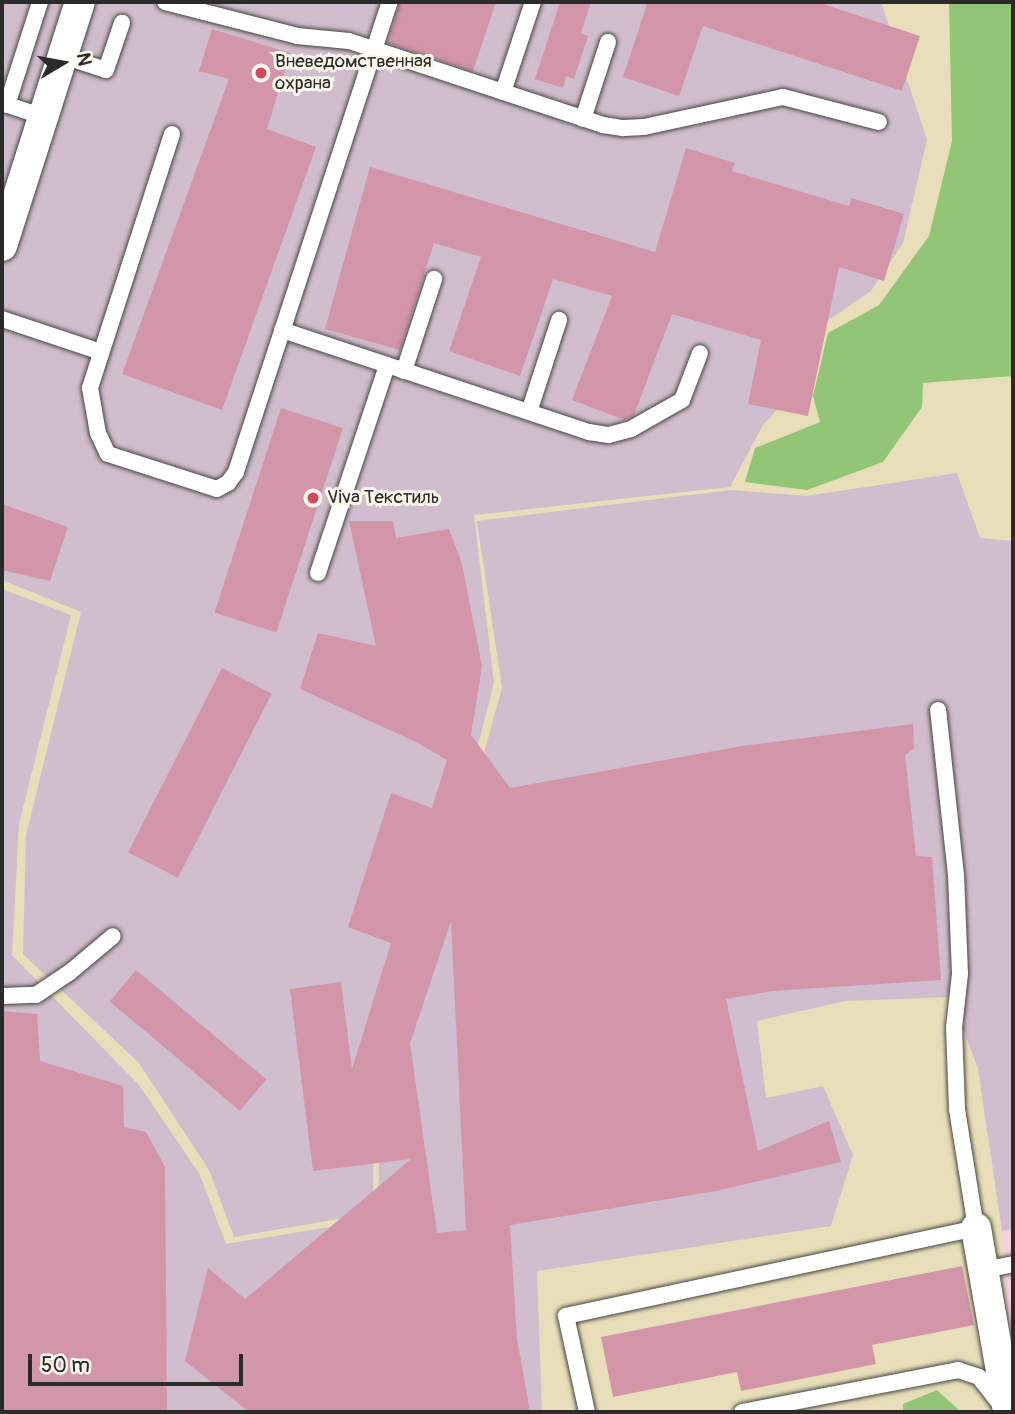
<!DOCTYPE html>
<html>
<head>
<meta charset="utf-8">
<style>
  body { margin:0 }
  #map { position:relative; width:1015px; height:1414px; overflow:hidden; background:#e8dfba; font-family:Pangolin,sans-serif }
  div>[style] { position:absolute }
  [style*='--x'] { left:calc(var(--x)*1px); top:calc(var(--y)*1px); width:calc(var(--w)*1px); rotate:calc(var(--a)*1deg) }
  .built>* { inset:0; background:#f4cfdd }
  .industrial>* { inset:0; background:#d0bdcd }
  .green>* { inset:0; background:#92c576 }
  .building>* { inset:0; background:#d395a8; transform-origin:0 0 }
  .roads { filter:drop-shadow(0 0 2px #474640) drop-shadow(0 0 2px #474640) }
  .service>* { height:16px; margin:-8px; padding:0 8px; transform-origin:8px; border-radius:8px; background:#fff }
  .minor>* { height:30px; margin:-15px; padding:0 15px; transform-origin:15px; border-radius:15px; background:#fff }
  .dots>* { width:19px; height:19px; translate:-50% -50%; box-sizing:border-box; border:4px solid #fbf7ec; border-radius:50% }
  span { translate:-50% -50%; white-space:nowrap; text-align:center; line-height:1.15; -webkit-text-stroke:6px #fbf7ec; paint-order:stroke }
  .poi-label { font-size:19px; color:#2b2b2b }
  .left { translate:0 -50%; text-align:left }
  .frame { position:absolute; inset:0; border:4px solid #2b2b2b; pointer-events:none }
  .north { position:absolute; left:28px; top:28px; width:70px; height:70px; -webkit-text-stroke:5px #fbf7ec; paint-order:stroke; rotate:80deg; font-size:19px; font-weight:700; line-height:28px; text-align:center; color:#2b2b2b }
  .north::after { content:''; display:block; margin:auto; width:24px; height:32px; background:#2b2b2b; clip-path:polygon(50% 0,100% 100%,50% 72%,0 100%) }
  .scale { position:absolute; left:28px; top:1354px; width:215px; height:32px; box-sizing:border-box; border:4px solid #2b2b2b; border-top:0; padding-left:9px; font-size:21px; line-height:24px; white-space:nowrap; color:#2b2b2b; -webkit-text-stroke:5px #fbf7ec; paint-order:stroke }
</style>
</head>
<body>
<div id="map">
  <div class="built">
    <i style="clip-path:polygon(1013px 1229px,1013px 1350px,1006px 1306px,1002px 1231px)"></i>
  </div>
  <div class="industrial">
    <i style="clip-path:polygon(2px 2px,881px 2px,927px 140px,903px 243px,871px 291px,811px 332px,789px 397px,763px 425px,730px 487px,474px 515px,494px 683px,473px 765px,375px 1044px,373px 1213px,234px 1237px,209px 1170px,139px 1063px,23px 954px,26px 835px,81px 612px,2px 580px)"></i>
    <i style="clip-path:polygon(957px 473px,980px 538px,1013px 541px,1013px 1229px,1002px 1231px,978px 1069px,951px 997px,845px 1001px,757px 1021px,766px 1098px,823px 1086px,853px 1155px,831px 1226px,537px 1271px,542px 1412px,2px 1412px,2px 589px,71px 615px,19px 824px,12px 955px,139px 1085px,199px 1173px,226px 1244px,378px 1219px,381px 1048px,479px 771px,502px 688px,477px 521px,731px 490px,807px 496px)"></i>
  </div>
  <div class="green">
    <i style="clip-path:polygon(949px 2px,1013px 2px,1013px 376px,923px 383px,922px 407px,883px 462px,807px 490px,745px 482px,755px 448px,820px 422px,813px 396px,828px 333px,879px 305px,929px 236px,952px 141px)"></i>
    <i style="clip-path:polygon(937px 1390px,961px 1412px,903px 1412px,903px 1404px)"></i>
  </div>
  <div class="building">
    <i style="clip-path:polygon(400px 2px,496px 2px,473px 71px,388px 43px)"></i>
    <i style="clip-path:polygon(560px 2px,591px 2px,581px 33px,588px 36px,574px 79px,566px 76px,563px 88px,535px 79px)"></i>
    <i style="clip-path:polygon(645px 2px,817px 2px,920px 36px,902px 91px,703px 26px,679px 96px,623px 77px,646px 7px)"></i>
    <i style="clip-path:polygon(212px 29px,290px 53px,267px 129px,316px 147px,222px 410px,122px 374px,229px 79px,199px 71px)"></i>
    <i style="clip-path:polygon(686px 148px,735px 163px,732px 171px,849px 206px,851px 198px,904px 214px,884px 281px,839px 267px,808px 416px,748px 404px,761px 340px,672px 314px,634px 415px,625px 420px,572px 400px,612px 296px,553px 279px,520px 376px,449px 351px,481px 257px,434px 243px,400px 350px,325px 329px,370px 167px,655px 252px)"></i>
    <i style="left:281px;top:408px;width:65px;height:215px;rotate:18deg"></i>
    <i style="clip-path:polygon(2px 504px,68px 527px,50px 581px,2px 570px)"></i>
    <i style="clip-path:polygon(evenodd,349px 521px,393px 521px,396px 538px,449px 529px,462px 564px,482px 666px,471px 735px,510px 788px,742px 746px,913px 724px,914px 748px,905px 755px,916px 856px,932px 857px,941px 980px,772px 991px,726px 999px,758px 1151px,829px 1121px,841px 1162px,716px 1191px,510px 1225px,517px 1339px,530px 1412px,249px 1412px,185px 1361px,208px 1268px,245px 1299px,411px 1159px,313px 1171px,290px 989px,341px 982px,352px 1069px,391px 943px,348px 927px,391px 793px,432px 808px,447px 760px,416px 742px,300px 689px,318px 633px,376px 646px,349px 521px,451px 921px,466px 1230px,437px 1233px,410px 1043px,451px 921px)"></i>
    <i style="left:222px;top:668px;width:56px;height:207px;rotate:27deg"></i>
    <i style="left:136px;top:970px;width:170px;height:41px;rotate:40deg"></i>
    <i style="clip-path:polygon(2px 1011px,37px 1014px,40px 1061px,123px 1086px,124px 1127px,146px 1132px,165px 1167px,167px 1412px,2px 1412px)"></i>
    <i style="clip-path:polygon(962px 1266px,974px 1325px,872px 1345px,876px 1364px,741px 1391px,737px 1372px,613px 1397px,601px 1337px)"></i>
  </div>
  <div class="roads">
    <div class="service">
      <i style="--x:165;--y:2;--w:136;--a:14.4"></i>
      <i style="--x:297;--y:36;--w:52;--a:5.5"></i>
      <i style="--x:349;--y:41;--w:268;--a:18.3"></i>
      <i style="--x:603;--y:125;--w:20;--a:9"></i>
      <i style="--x:623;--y:128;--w:21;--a:-3"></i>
      <i style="--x:644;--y:127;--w:142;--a:-12.2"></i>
      <i style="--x:783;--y:97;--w:99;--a:14.6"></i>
      <i style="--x:63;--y:56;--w:45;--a:18"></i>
      <i style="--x:106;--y:70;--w:50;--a:-71.2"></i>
      <i style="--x:503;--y:92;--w:95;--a:-71.6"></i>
      <i style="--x:2;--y:103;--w:44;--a:18.4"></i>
      <i style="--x:7;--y:105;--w:108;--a:-72.2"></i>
      <i style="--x:583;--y:119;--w:81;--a:-72"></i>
      <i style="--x:172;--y:134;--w:267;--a:107.9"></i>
      <i style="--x:90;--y:388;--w:46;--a:79.9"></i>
      <i style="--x:98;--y:433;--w:23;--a:65"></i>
      <i style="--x:108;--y:454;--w:114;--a:17.8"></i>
      <i style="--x:217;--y:489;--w:13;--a:-29"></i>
      <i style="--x:228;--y:483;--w:14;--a:-54"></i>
      <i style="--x:236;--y:472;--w:495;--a:-71.9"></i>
      <i style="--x:2;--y:319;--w:104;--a:18.4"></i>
      <i style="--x:282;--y:330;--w:324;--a:18.4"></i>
      <i style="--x:589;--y:432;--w:20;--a:9"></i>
      <i style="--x:609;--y:435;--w:23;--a:-15"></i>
      <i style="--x:631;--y:429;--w:59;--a:-29.6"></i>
      <i style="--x:682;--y:400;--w:50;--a:-69"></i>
      <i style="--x:404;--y:371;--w:97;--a:-71.9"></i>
      <i style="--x:529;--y:412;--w:97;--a:-71.9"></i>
      <i style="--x:318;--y:573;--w:219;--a:-71.6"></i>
      <i style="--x:2;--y:996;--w:34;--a:-2"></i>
      <i style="--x:36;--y:995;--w:40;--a:-34"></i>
      <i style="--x:69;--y:973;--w:57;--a:-40.1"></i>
      <i style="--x:983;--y:1270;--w:31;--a:-11"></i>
      <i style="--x:587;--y:1412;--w:98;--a:-102.3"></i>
      <i style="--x:566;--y:1316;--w:419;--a:-12.1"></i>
      <i style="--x:976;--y:1228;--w:121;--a:-99.1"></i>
      <i style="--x:957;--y:1109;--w:81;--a:-92.1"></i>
      <i style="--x:954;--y:1028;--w:54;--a:-83.7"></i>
      <i style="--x:960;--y:974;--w:99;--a:-92.3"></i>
      <i style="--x:956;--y:875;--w:166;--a:-96.2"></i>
      <i style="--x:742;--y:1412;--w:220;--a:-11"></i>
      <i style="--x:958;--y:1370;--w:22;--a:18"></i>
      <i style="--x:979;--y:1377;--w:34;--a:52"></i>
    </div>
    <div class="minor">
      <i style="--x:2;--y:246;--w:256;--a:-72.3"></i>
      <i style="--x:976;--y:1228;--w:187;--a:80.1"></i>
    </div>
  </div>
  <div class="dots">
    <i style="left:261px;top:73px;background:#d1495b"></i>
    <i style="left:313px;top:498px;background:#d1495b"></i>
  </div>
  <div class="poi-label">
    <span class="left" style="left:275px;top:73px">Вневедомственная<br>охрана</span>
    <span class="left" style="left:327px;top:498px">Viva Текстиль</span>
  </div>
  <div class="frame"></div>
  <div class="north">N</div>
  <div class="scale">50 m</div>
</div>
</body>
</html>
